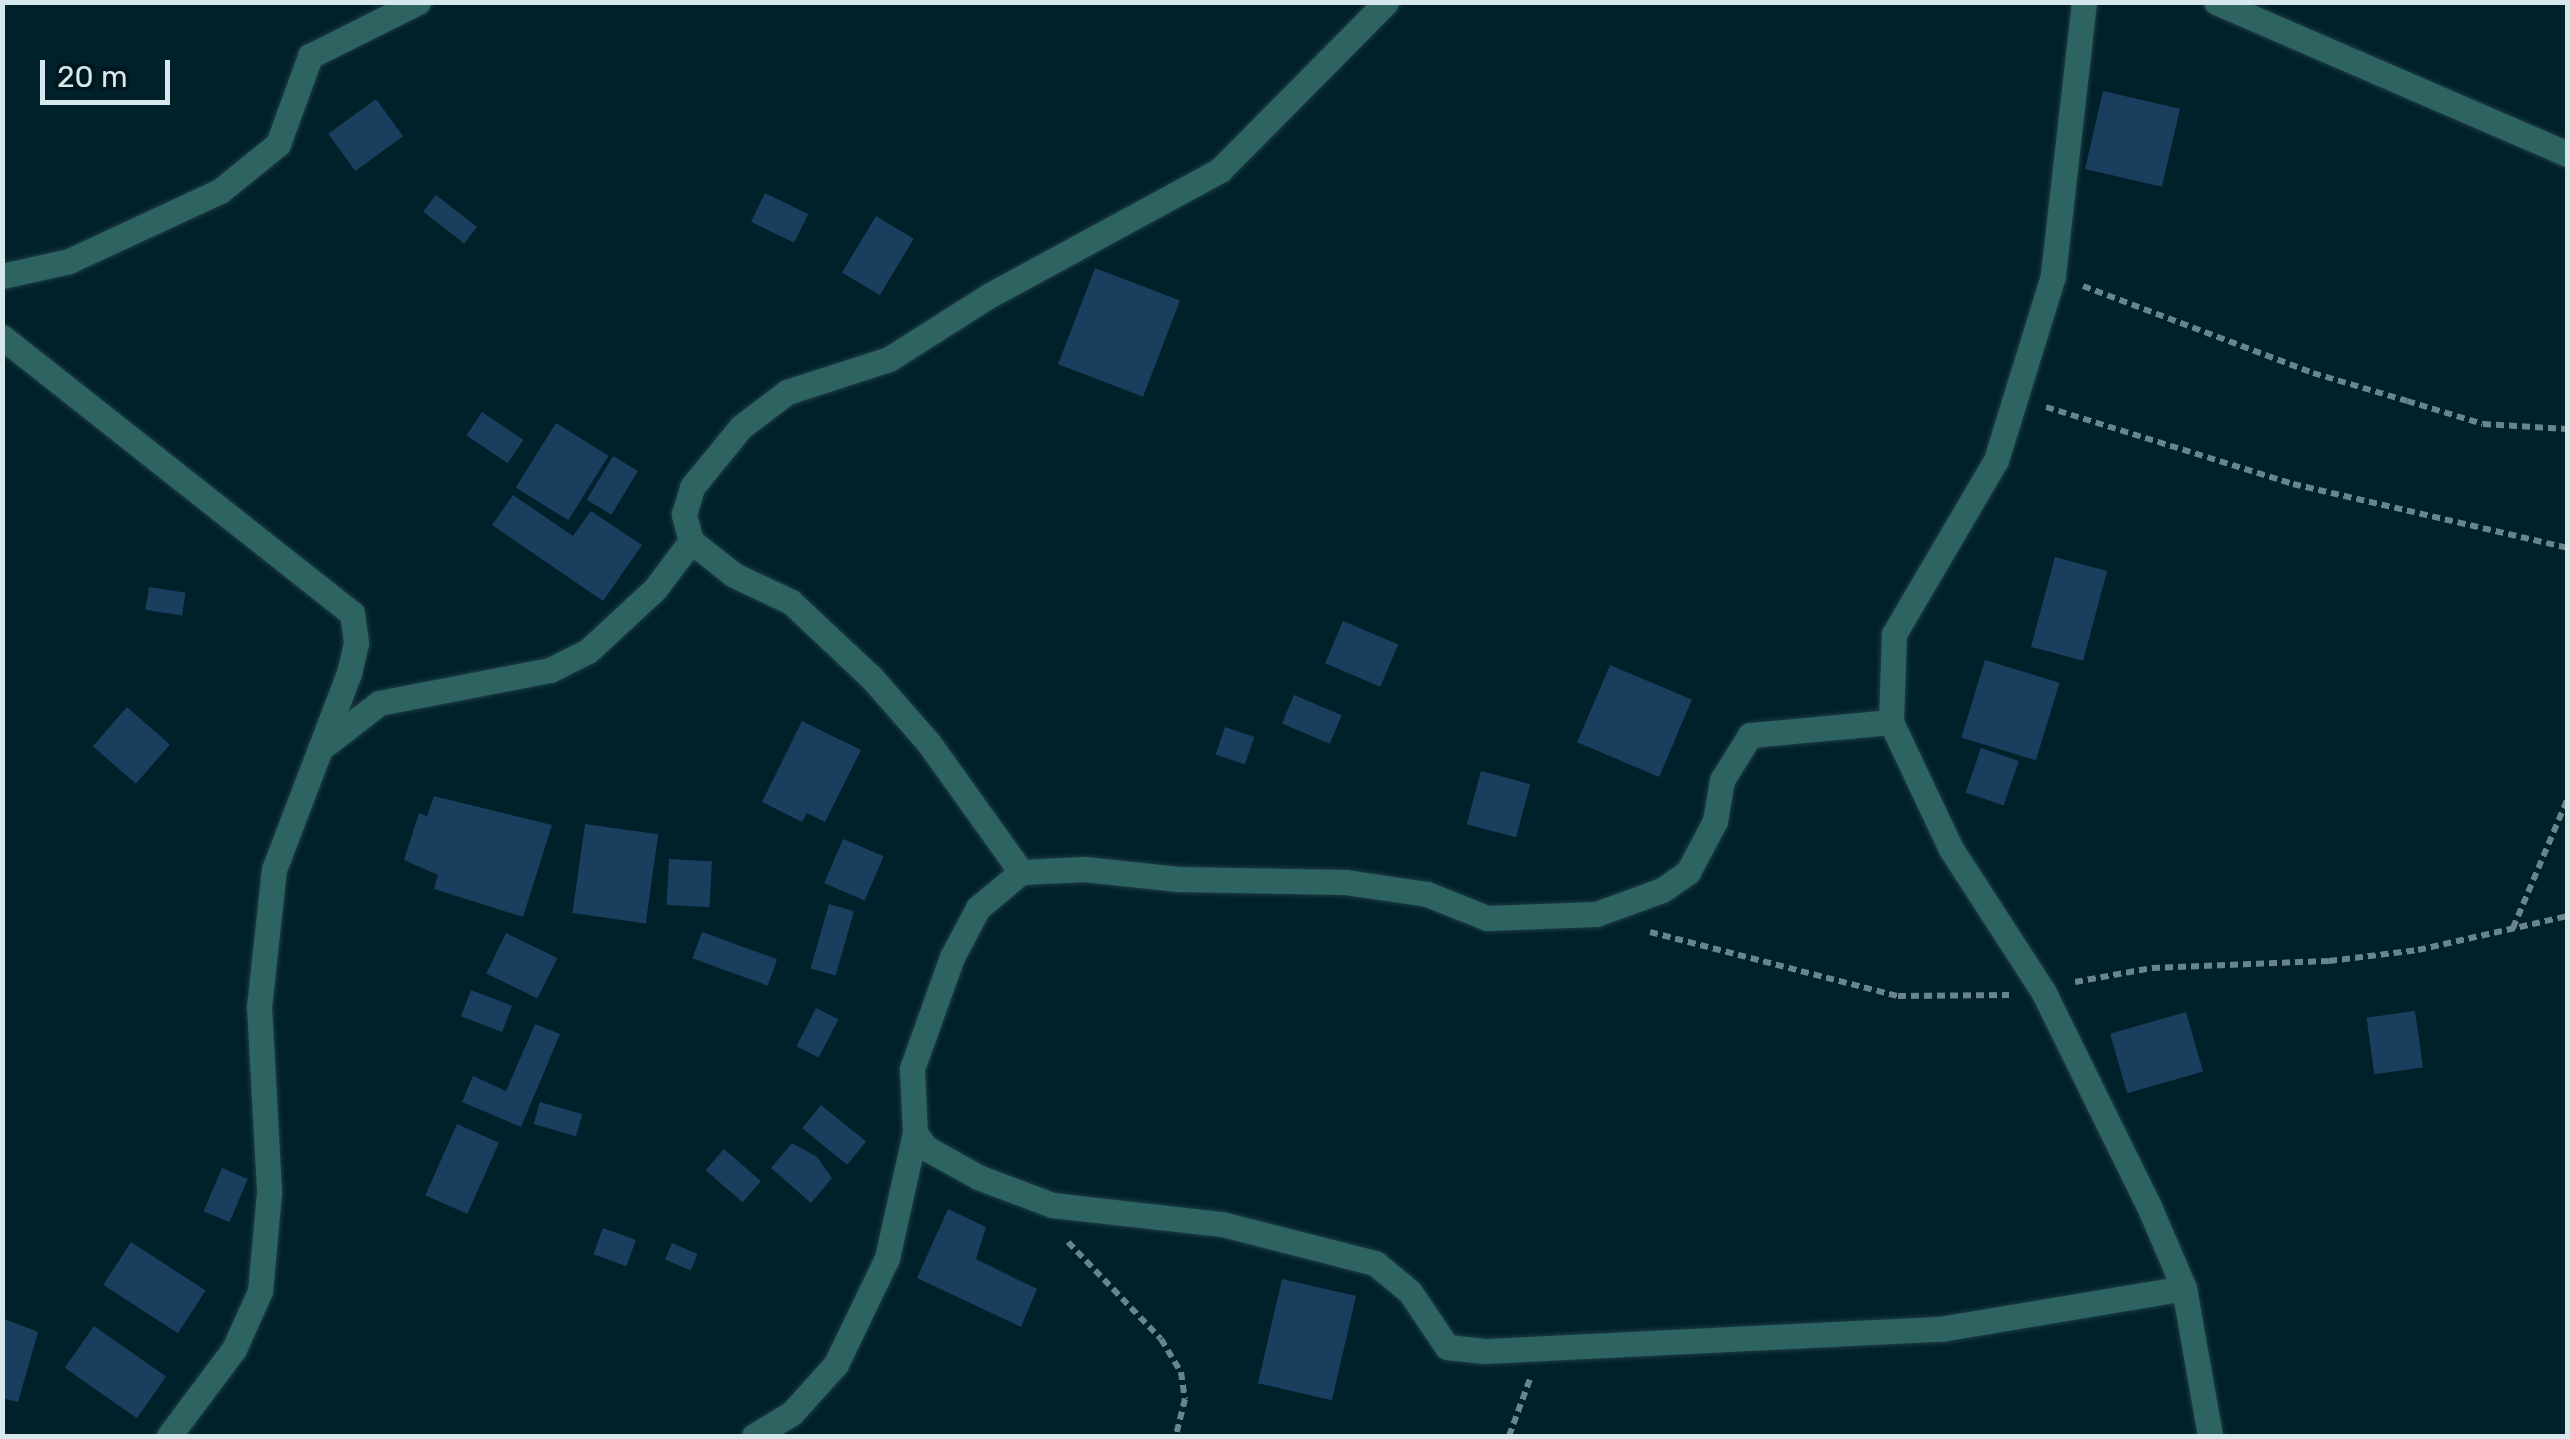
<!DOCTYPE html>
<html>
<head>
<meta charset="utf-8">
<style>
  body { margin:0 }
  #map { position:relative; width:2570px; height:1439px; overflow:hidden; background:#00212a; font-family:Rubik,sans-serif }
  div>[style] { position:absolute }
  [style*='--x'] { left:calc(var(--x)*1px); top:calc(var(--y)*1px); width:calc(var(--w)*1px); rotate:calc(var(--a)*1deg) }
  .building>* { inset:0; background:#1a3e5e; transform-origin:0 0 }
  .path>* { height:6px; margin-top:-3px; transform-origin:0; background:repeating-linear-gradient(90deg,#6a848b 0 8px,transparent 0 13px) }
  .roads { filter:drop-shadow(0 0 2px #1e3d45) drop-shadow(0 0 2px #1e3d45) }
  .street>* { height:25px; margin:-12.5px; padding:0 12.5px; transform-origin:12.5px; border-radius:12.5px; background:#2d6461 }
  span { translate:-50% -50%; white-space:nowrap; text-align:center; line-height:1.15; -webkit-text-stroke:8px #01171e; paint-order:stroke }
  .frame { position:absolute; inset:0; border:5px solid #d6e8ee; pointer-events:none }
  .scale { position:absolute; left:40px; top:60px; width:130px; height:45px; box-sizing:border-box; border:5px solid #d6e8ee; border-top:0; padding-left:12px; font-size:30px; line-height:35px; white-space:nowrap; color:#d6e8ee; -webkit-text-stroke:8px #01171e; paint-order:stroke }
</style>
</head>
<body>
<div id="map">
  <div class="building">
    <i style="left:2103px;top:91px;width:79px;height:80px;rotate:13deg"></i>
    <i style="left:376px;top:99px;width:46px;height:59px;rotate:54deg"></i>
    <i style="left:765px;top:193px;width:48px;height:32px;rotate:26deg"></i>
    <i style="left:436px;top:195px;width:52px;height:21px;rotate:38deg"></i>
    <i style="left:876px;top:216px;width:44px;height:66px;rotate:31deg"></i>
    <i style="left:1095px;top:268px;width:91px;height:103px;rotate:21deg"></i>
    <i style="left:482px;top:412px;width:50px;height:28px;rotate:34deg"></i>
    <i style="left:556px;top:423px;width:62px;height:76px;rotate:32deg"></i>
    <i style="left:613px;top:456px;width:29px;height:51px;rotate:31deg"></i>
    <i style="clip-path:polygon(513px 495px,573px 536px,591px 511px,642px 545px,603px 601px,492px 525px)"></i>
    <i style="left:2055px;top:557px;width:54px;height:93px;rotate:15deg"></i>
    <i style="left:149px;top:587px;width:37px;height:23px;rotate:9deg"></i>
    <i style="left:1343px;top:621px;width:60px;height:46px;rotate:23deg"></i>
    <i style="left:1985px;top:660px;width:78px;height:81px;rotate:17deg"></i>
    <i style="left:1610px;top:665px;width:89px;height:84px;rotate:23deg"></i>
    <i style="left:1294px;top:695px;width:52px;height:31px;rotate:23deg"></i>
    <i style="left:127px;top:707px;width:57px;height:52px;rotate:41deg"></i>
    <i style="clip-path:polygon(802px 721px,861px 750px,825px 822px,807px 813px,802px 822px,762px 802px)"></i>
    <i style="left:1225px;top:727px;width:31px;height:29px;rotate:19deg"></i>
    <i style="left:1981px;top:748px;width:40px;height:47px;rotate:19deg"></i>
    <i style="left:1481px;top:771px;width:51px;height:55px;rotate:15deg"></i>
    <i style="clip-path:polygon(434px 796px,552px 825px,523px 917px,434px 889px,438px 875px,404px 860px,419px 813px,427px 816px)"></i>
    <i style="left:585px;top:824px;width:74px;height:90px;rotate:8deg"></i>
    <i style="left:843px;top:839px;width:44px;height:48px;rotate:23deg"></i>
    <i style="left:669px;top:859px;width:43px;height:46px;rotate:3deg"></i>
    <i style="left:829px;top:904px;width:26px;height:67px;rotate:16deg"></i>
    <i style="left:702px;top:932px;width:80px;height:28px;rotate:20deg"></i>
    <i style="left:506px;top:933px;width:57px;height:45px;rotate:26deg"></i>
    <i style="left:471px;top:990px;width:44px;height:28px;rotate:21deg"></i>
    <i style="left:816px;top:1008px;width:25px;height:43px;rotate:27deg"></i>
    <i style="left:2415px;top:1011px;width:57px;height:49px;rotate:82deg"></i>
    <i style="left:2186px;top:1012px;width:62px;height:79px;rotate:74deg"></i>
    <i style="clip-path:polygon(535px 1024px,560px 1034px,521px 1127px,462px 1102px,473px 1076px,506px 1091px)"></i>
    <i style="left:540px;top:1102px;width:44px;height:23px;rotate:16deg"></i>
    <i style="left:821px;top:1105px;width:58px;height:30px;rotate:39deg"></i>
    <i style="left:457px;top:1124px;width:46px;height:78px;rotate:24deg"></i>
    <i style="clip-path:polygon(792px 1143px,817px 1157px,832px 1178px,811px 1203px,771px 1168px)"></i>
    <i style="left:724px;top:1149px;width:49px;height:28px;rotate:41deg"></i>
    <i style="left:222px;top:1168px;width:28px;height:47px;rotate:23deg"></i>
    <i style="clip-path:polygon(948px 1209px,986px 1227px,976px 1259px,1037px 1289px,1021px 1327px,917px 1278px)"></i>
    <i style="left:603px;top:1228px;width:35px;height:28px;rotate:20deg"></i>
    <i style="left:131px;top:1242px;width:89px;height:51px;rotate:33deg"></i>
    <i style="left:672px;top:1243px;width:28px;height:18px;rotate:23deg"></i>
    <i style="left:1282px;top:1279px;width:76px;height:107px;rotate:13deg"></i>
    <i style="clip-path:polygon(2px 1318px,38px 1332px,18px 1402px,2px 1398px)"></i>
    <i style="left:94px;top:1326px;width:88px;height:51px;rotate:35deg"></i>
  </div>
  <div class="path">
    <i style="--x:2083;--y:286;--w:246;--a:20.7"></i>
    <i style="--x:2313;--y:373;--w:98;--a:16.6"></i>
    <i style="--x:2407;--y:401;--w:79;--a:16.8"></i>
    <i style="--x:2483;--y:424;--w:85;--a:3.4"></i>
    <i style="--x:2046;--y:407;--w:259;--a:17.3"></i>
    <i style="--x:2293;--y:484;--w:282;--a:13.1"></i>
    <i style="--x:2513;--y:928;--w:141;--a:-67.1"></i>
    <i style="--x:1650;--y:932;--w:256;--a:14.5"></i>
    <i style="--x:1898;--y:996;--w:111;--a:-0.5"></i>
    <i style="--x:2075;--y:982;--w:78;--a:-10.3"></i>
    <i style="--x:2152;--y:968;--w:177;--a:-2.3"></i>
    <i style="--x:2329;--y:961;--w:90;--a:-7"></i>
    <i style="--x:2418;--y:950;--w:154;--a:-12.8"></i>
    <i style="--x:1068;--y:1242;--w:134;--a:46.2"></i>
    <i style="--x:1161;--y:1339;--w:39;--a:59"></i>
    <i style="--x:1181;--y:1372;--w:27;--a:82"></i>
    <i style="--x:1185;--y:1399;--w:38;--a:104"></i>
    <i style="--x:1509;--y:1436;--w:61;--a:-69.8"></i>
  </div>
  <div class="roads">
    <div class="street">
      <i style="--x:2084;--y:2;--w:276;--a:96.5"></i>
      <i style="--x:2053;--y:276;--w:193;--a:107.2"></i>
      <i style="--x:1996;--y:460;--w:202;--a:120.4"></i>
      <i style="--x:1894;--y:634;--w:88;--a:92"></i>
      <i style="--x:1891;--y:722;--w:140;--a:64.7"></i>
      <i style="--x:1951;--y:849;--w:169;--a:57.1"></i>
      <i style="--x:2043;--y:991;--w:237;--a:63.8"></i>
      <i style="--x:2148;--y:1204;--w:91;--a:66.8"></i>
      <i style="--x:2184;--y:1288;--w:150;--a:80"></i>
      <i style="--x:2216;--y:2;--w:383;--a:23.4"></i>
      <i style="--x:2;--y:276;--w:69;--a:-12.6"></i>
      <i style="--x:69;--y:261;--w:166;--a:-24.9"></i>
      <i style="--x:220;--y:191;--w:75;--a:-39"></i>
      <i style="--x:278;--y:144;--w:94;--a:-70"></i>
      <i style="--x:310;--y:56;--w:121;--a:-26.6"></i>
      <i style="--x:2;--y:337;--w:446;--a:38.3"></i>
      <i style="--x:352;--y:613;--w:30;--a:82"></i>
      <i style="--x:356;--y:643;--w:31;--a:103"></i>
      <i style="--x:349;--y:673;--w:210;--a:110.9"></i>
      <i style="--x:274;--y:869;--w:138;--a:96.2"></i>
      <i style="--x:259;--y:1006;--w:187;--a:86.9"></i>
      <i style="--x:269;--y:1193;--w:98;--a:95.2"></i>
      <i style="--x:260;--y:1291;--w:64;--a:114.1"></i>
      <i style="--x:234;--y:1349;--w:109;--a:126.8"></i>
      <i style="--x:691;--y:541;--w:28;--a:-105"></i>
      <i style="--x:684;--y:514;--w:28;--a:-73"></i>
      <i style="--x:692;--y:487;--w:77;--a:-50.8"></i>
      <i style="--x:741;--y:427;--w:58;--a:-37.3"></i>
      <i style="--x:787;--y:392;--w:107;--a:-17.9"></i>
      <i style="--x:889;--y:359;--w:120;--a:-32.4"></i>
      <i style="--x:990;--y:295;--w:262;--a:-28.5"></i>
      <i style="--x:1220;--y:170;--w:236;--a:-45.3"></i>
      <i style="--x:1891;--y:722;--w:142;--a:174.7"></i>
      <i style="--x:1750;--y:735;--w:53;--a:121.9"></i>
      <i style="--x:1722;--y:780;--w:42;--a:99.7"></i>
      <i style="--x:1715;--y:821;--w:58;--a:117.9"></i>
      <i style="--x:1688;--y:872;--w:32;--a:145"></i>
      <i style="--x:1662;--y:890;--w:70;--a:160"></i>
      <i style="--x:1596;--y:914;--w:109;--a:177.9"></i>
      <i style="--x:1487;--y:918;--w:65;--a:-158.2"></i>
      <i style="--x:1427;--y:894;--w:82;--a:-171.6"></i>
      <i style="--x:1346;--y:882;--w:168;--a:-179"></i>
      <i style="--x:1178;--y:879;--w:94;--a:-173.9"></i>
      <i style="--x:1085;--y:869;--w:64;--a:177.3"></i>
      <i style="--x:1021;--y:872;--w:56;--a:140.1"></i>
      <i style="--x:978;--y:908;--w:55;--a:118"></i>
      <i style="--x:952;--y:957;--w:119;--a:109.7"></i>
      <i style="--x:912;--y:1069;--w:64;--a:87.3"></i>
      <i style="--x:915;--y:1133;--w:19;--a:54"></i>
      <i style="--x:926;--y:1148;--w:60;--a:29.1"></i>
      <i style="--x:978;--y:1177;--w:79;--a:20.7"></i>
      <i style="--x:1052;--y:1205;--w:171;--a:6.4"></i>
      <i style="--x:1222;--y:1224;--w:158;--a:14.3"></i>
      <i style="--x:1375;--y:1263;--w:45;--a:39.6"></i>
      <i style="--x:1410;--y:1292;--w:66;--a:56.1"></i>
      <i style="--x:1447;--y:1347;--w:38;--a:6"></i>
      <i style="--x:1485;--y:1351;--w:456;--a:-2.8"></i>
      <i style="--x:1940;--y:1329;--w:247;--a:-9.5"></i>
      <i style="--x:326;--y:744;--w:67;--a:-37.7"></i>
      <i style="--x:379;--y:703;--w:174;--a:-10.9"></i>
      <i style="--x:550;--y:670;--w:42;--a:-26.6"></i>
      <i style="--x:588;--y:651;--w:91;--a:-42.8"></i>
      <i style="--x:655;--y:589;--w:60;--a:-53.1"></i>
      <i style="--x:691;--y:541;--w:55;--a:38.3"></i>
      <i style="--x:734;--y:575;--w:63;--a:25.3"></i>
      <i style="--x:791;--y:602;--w:110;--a:43.2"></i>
      <i style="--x:871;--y:677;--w:86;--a:48.8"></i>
      <i style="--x:928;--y:742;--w:160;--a:54.4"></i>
      <i style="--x:754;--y:1436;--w:44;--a:-31.2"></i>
      <i style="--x:792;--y:1413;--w:66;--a:-48.1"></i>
      <i style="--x:836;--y:1364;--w:118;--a:-64.3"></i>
      <i style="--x:887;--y:1258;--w:128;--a:-77.4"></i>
    </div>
  </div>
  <div class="frame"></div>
  <div class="scale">20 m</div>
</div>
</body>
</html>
